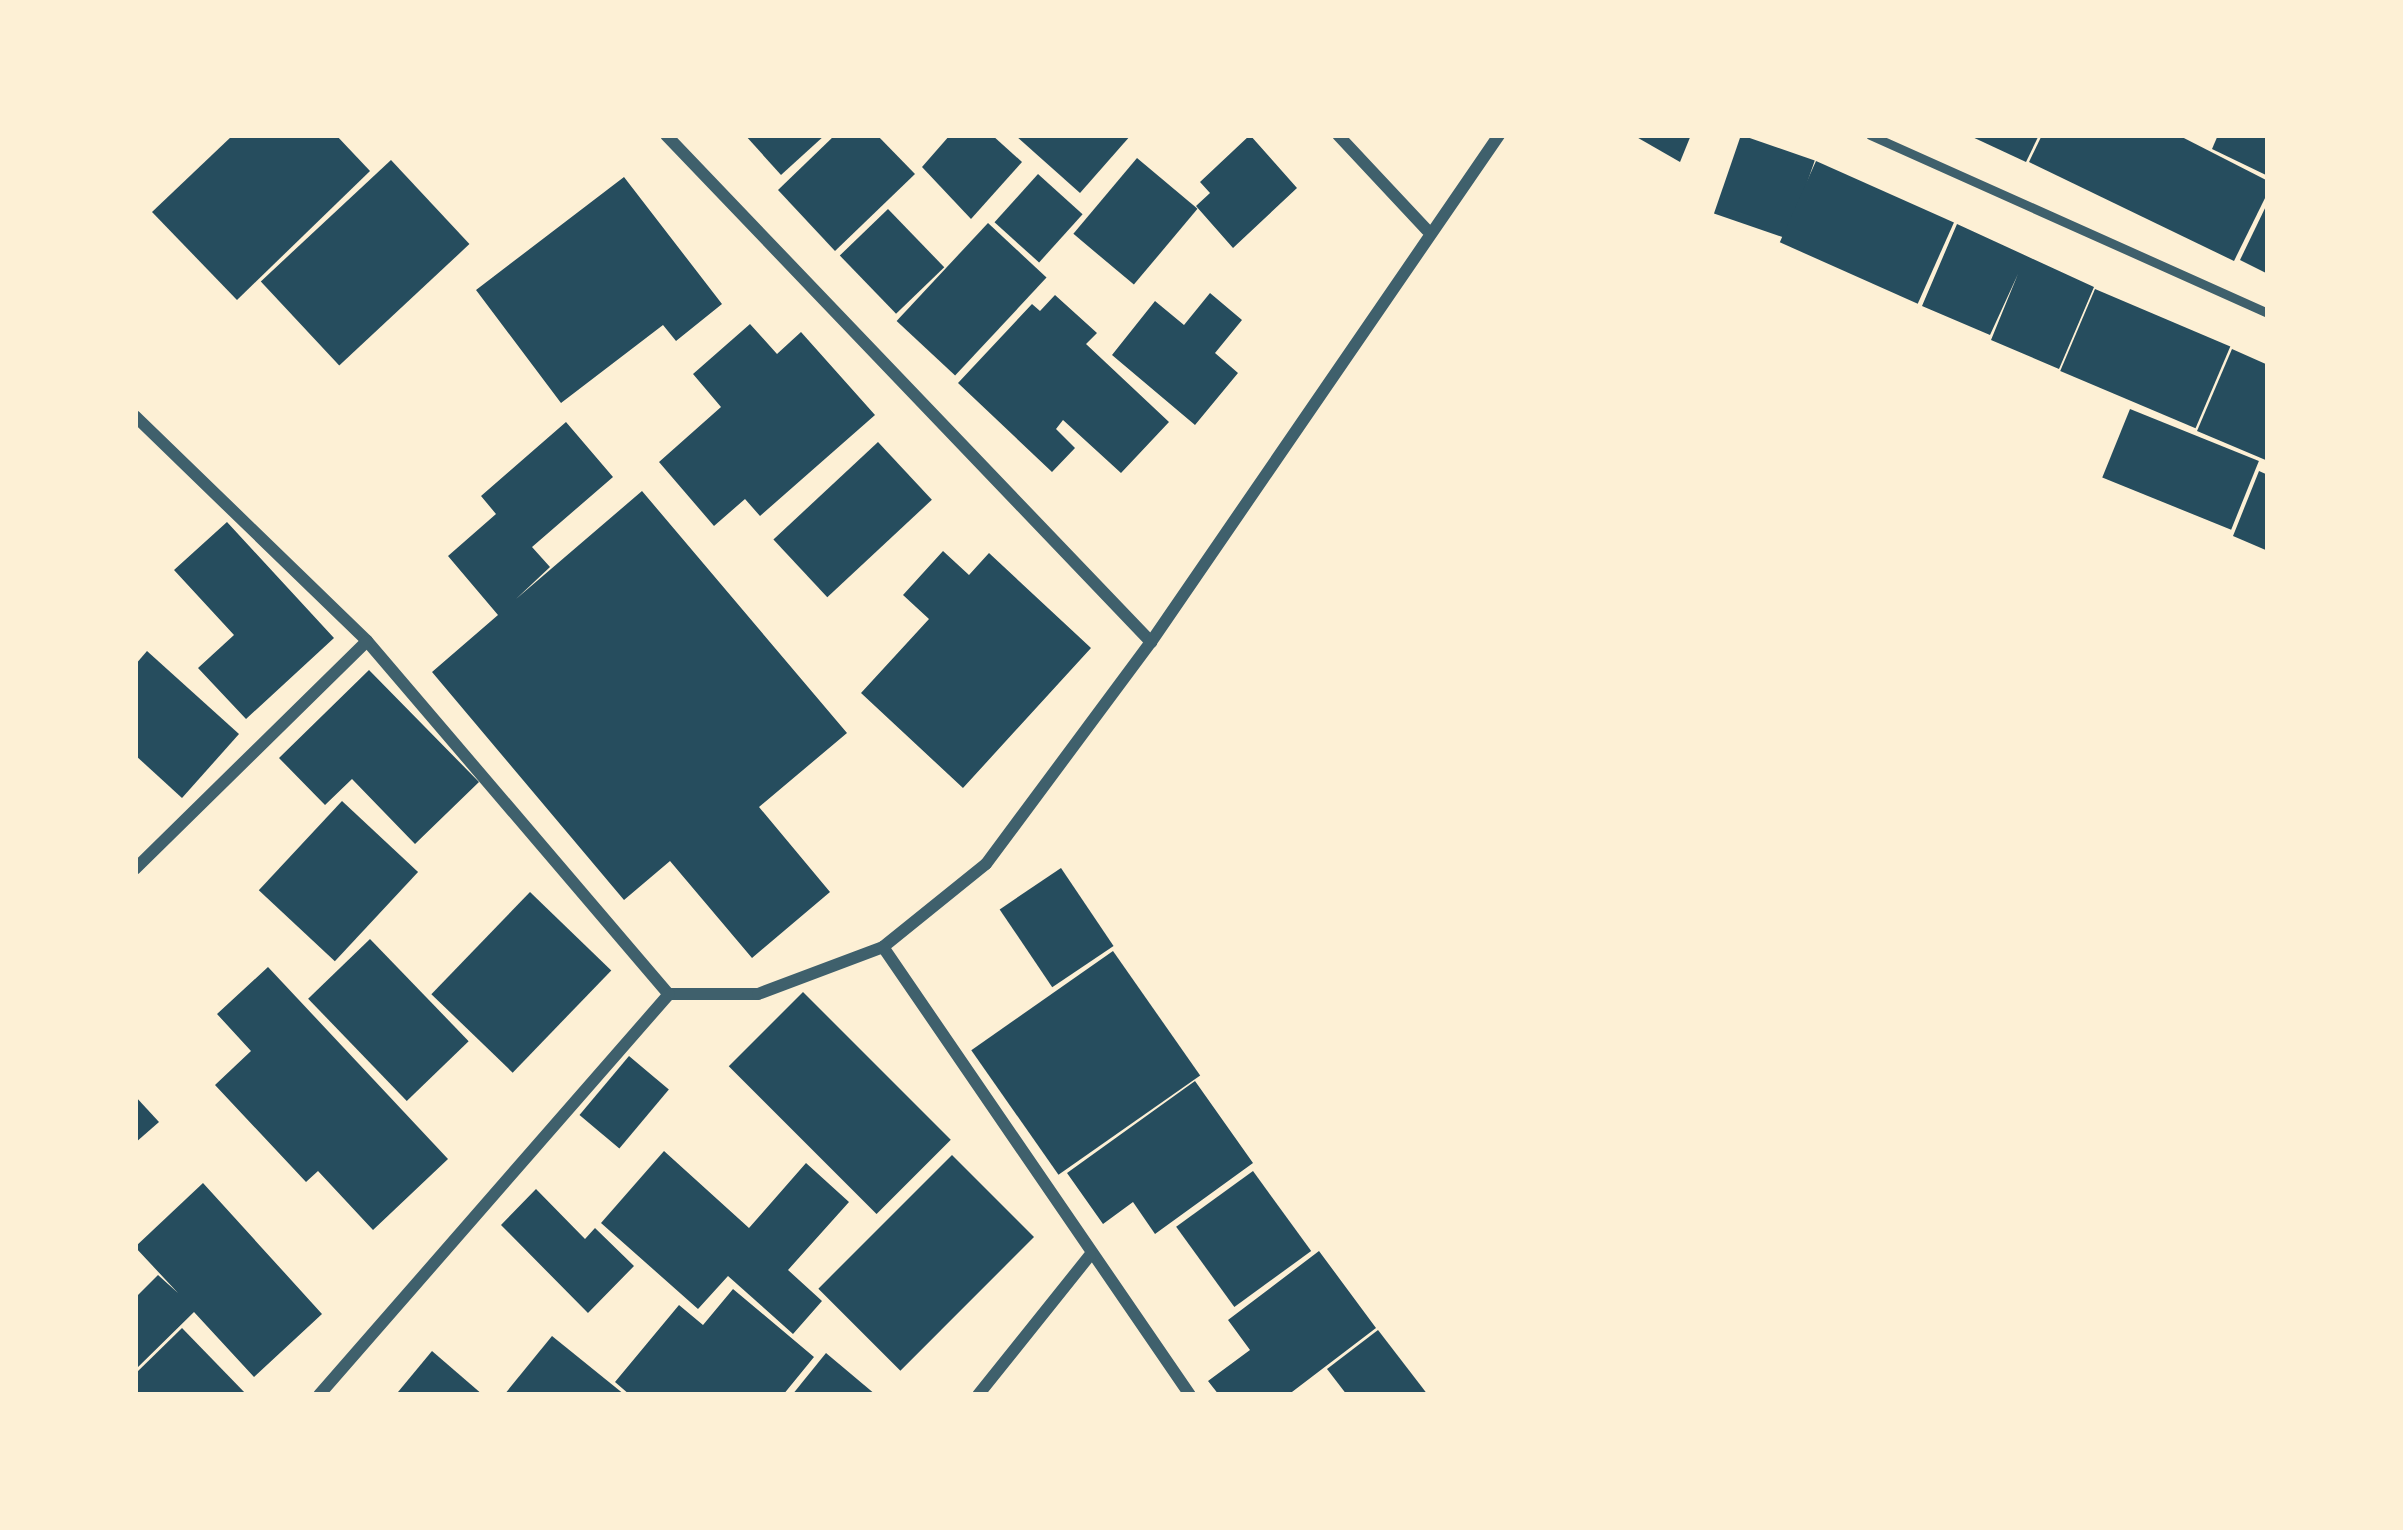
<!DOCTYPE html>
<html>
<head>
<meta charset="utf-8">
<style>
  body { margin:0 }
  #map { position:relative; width:2403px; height:1530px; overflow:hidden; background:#fdf0d5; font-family:Cabin,sans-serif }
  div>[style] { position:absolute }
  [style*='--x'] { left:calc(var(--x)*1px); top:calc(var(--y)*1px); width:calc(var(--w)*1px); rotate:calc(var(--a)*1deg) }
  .building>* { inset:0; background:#264d5e; transform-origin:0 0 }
  .service>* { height:9px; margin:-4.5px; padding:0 4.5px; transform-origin:4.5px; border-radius:4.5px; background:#3f606c }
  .minor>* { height:12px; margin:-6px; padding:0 6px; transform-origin:6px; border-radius:6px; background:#3f606c }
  span { translate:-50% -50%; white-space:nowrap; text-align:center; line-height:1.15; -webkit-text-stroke:10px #fdf0d5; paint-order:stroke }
  .frame { position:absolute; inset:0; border:138px solid #fdf0d5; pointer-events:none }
</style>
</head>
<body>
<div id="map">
  <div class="building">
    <i style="clip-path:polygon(233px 135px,336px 135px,370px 171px,237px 300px,152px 212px)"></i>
    <i style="clip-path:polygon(745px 135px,825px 135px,781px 175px)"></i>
    <i style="clip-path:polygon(835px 135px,877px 135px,915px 174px,835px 251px,778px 190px)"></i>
    <i style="clip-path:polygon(950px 135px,992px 135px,1022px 162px,971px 219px,922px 167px)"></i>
    <i style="clip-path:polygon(1015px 135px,1131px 135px,1080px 193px)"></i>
    <i style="clip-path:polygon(1250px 135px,1297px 188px,1233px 248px,1196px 206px,1210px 193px,1200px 182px)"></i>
    <i style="clip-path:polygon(1633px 135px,1691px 135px,1680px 162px)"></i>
    <i style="left:1741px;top:135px;width:78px;height:83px;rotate:19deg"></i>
    <i style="clip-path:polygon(1968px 135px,2039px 135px,2026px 162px)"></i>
    <i style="clip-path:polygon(2042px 135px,2178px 135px,2268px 181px,2268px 192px,2234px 261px,2029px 162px)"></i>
    <i style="clip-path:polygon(2218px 135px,2268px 135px,2268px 176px,2212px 149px)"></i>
    <i style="left:1137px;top:158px;width:79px;height:99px;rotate:40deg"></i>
    <i style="left:391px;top:160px;width:115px;height:178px;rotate:47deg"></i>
    <i style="left:1816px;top:161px;width:151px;height:89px;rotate:24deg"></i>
    <i style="left:1038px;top:174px;width:60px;height:65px;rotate:42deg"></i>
    <i style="clip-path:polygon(624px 177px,722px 304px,676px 341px,663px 325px,561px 403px,476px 290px)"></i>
    <i style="clip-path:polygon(2268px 202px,2268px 274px,2240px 260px)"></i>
    <i style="left:888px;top:209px;width:81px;height:67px;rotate:46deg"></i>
    <i style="left:988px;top:223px;width:80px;height:134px;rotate:43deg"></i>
    <i style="clip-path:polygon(1957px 224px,2094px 287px,2059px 369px,1991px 340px,2018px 274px,1990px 335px,1922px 306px)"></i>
    <i style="left:2095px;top:289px;width:147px;height:89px;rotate:23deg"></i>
    <i style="clip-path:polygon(1210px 293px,1242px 320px,1215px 353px,1238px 373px,1195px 425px,1112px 355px,1155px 301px,1184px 325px)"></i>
    <i style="clip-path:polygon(1055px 295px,1097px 333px,1086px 344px,1169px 422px,1121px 473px,1063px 420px,1056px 429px,1075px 448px,1052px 472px,958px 383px,1032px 304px,1040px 311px)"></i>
    <i style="clip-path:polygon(750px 324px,777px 354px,801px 332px,875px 415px,760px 516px,745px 499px,714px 526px,659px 462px,721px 407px,693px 374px)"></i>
    <i style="clip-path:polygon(2232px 349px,2268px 365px,2268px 461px,2197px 431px)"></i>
    <i style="left:2130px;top:409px;width:139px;height:74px;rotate:22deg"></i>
    <i style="clip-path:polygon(566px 422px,613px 477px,532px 547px,550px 567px,516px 599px,642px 491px,847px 733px,759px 807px,830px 892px,752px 958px,670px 861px,624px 900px,432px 672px,498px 615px,448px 556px,496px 514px,481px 496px)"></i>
    <i style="left:878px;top:442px;width:79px;height:143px;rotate:47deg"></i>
    <i style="clip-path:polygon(2259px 471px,2268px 475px,2268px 551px,2233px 536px)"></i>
    <i style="clip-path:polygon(227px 522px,334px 638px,246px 719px,198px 668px,234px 635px,174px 570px)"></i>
    <i style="clip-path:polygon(943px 551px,969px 575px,989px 553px,1091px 648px,963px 788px,861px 693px,929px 619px,903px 595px)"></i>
    <i style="clip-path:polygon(147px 651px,239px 734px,182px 798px,135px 755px,135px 665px)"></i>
    <i style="clip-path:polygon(369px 670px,479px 782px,415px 844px,352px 779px,325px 805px,279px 758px)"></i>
    <i style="left:342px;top:801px;width:104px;height:122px;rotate:43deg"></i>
    <i style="left:1061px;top:868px;width:94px;height:74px;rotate:56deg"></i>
    <i style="left:530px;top:892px;width:113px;height:142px;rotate:44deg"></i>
    <i style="left:370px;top:939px;width:142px;height:86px;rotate:46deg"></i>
    <i style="left:1113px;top:951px;width:152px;height:173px;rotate:55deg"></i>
    <i style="clip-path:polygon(268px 967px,448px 1159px,373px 1230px,318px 1171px,306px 1182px,215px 1085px,251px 1051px,217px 1014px)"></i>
    <i style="left:803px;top:992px;width:209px;height:105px;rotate:45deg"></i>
    <i style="left:629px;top:1056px;width:52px;height:77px;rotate:40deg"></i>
    <i style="clip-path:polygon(1195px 1081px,1253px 1163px,1155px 1234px,1133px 1202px,1103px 1224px,1067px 1173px)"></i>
    <i style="clip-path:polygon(135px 1096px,159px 1122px,135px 1143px)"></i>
    <i style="clip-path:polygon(664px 1151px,749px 1228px,806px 1163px,849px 1202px,788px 1270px,822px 1301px,793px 1334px,728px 1276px,698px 1309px,601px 1223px)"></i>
    <i style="left:952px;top:1155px;width:116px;height:189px;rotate:45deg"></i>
    <i style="left:1253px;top:1171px;width:99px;height:95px;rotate:54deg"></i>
    <i style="clip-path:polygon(203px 1183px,322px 1314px,254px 1377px,194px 1312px,135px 1370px,135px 1298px,158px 1275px,178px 1293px,135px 1247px)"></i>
    <i style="clip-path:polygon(536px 1189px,585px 1239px,595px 1228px,634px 1266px,588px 1313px,501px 1225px)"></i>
    <i style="clip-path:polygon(1319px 1251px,1376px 1328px,1288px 1395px,1219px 1395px,1208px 1381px,1250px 1350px,1228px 1320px)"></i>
    <i style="clip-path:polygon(733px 1289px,814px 1357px,783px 1395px,630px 1395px,615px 1382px,679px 1305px,703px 1325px)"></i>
    <i style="clip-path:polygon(182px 1328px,247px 1395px,135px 1395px,135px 1374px)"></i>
    <i style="clip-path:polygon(1378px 1330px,1428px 1395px,1347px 1395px,1327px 1369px)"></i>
    <i style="clip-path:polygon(552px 1336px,625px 1395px,504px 1395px)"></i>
    <i style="clip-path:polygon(432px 1351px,483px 1395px,398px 1392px)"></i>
    <i style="clip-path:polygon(826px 1353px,876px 1395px,792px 1395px)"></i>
  </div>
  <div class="service">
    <i style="--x:1870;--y:135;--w:436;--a:24.1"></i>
  </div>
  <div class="minor">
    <i style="--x:666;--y:135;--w:702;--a:46.27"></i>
    <i style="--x:1338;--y:135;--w:130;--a:46.9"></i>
    <i style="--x:135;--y:416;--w:323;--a:44.1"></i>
    <i style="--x:367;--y:641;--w:465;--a:49.5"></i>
    <i style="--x:669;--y:994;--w:89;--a:0"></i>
    <i style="--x:758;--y:994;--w:134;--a:-20.6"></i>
    <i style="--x:883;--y:947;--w:132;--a:-38.9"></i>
    <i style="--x:986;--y:864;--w:277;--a:-53.4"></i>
    <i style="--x:1151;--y:642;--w:615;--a:-55.53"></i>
    <i style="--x:135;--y:869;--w:325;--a:-44.5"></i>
    <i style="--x:883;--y:947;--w:543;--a:55.58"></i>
    <i style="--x:319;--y:1395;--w:532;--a:-48.88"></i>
    <i style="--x:978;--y:1395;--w:179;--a:-51.3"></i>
  </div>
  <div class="frame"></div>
</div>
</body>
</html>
